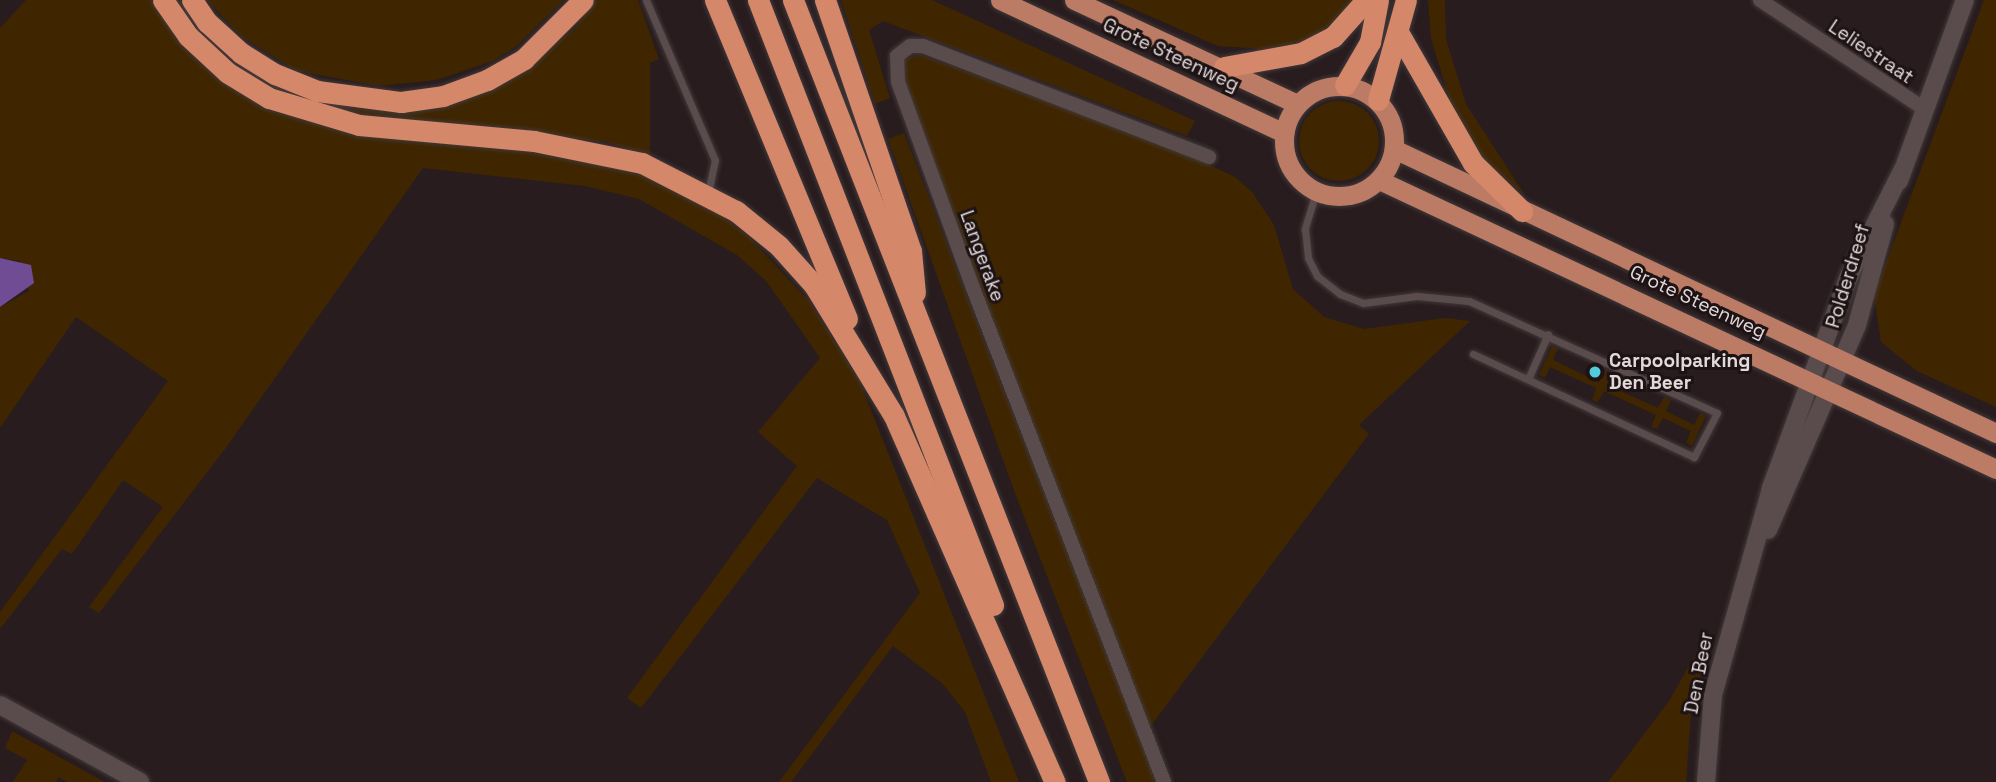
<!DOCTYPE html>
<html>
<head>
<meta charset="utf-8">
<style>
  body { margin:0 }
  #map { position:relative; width:1996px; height:782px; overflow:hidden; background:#281c1e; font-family:"Space Grotesk",sans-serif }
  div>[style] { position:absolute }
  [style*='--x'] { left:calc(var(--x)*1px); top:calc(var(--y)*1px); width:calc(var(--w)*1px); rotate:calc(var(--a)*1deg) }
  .green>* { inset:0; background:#3f2600 }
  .round { border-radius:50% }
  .water>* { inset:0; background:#6f4c94 }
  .roads { filter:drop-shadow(0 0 2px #42393a) drop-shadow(0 0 2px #42393a) }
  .service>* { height:7px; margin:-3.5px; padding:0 3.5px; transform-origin:3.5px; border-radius:3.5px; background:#5a4c4d }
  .minor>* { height:14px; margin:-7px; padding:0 7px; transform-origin:7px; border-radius:7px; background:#5a4c4d }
  .tertiary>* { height:18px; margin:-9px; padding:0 9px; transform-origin:9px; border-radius:9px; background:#5a4c4d }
  .trunk>* { height:19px; margin:-9.5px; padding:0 9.5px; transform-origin:9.5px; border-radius:9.5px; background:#bc7b64 }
  .trunk>.ring { margin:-9.5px; padding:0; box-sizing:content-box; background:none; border:19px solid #bc7b64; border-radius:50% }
  .motorway>* { height:21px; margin:-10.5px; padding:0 10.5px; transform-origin:10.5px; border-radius:10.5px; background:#d5876a }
  .dots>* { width:19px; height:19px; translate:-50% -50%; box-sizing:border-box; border:4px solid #1e1314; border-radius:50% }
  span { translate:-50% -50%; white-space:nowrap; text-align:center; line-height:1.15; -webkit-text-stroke:6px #1e1314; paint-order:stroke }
  .street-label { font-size:19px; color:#e2d9da }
  .poi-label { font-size:19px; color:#e2d9da; font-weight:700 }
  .left { translate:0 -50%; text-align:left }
</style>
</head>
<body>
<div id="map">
  <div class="green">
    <i style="clip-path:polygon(26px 0,152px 0,168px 24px,247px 95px,634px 170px,702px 202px,745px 233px,810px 302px,859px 380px,1019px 782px,991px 782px,965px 712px,943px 684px,893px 646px,791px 782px,779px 782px,920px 593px,887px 520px,817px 478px,641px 708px,627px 698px,797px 466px,758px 432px,820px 358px,767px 282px,737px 255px,639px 199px,585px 186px,423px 168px,225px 449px,99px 613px,89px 607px,163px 507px,123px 480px,72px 554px,62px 549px,0 629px,0 612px,168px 381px,76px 317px,0 428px,0 307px,29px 291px,20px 261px,0 258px,0 28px)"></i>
    <i style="clip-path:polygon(173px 0,181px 0,196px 20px,312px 98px,386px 111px,416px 110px,524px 70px,575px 28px,595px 0,638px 0,659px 59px,650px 63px,650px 155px,606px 142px,352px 114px,300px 100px,264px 85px,224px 58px)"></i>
    <i style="clip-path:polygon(207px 0,564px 0,517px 46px,493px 61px,437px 80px,379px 86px,297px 71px,242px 37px)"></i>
    <i style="clip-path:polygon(841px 0,932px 0,1195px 121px,1187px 136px,883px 21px,869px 30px,890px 98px,875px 104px)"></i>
    <i style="clip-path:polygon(1113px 0,1357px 0,1312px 40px,1278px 50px,1218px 46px)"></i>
    <i style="clip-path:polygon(1428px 0,1445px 0,1446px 39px,1466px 104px,1525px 195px,1483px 159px,1453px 111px,1431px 38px)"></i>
    <i style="clip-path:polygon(1984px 0,1996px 0,1996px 407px,1917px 371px,1881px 342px,1874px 295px)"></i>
    <i style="clip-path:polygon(921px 55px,1187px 154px,1235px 177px,1252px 192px,1274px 225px,1293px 289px,1324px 317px,1364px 329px,1445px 318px,1470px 321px,1359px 425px,1369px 434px,1150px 727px,1021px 401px,905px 84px,902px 67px,906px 58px)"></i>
    <i class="round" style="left:1299px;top:101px;width:80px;height:80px"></i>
    <i style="clip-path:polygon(904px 133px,985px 343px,1157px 782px,1127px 782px,1016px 496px,888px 139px)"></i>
    <i style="clip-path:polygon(1552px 346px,1558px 348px,1553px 360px,1599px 382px,1605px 370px,1611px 373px,1607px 385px,1658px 408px,1664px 397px,1671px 400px,1666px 411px,1694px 425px,1700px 413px,1706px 416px,1692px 446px,1686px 443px,1691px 431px,1663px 418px,1657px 429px,1651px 427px,1656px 415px,1604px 391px,1598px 402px,1592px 400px,1596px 388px,1550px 367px,1545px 378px,1539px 375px)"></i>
    <i style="clip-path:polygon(1694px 657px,1706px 661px,1691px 713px,1686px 782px,1608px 782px,1669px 701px)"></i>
    <i style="clip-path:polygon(12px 731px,105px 782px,68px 782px,58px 777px,56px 782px,13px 782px,27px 760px,5px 748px)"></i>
  </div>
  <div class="water">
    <i style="clip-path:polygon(0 258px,31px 265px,34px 283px,0 307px)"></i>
  </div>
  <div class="roads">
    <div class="service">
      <i style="--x:646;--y:0;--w:174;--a:66.7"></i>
      <i style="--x:715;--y:160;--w:35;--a:102"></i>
      <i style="--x:1316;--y:192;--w:39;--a:107"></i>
      <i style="--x:1305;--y:229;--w:29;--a:84"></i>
      <i style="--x:1308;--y:258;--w:20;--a:63"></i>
      <i style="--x:1317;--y:276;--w:29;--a:38"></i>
      <i style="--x:1340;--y:294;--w:25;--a:21"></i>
      <i style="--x:1363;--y:303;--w:54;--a:-7.4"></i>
      <i style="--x:1417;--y:296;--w:52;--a:5.5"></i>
      <i style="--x:1469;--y:301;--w:272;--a:24.3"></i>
      <i style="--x:1717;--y:413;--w:50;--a:117.6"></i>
      <i style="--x:1694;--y:457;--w:244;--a:-155"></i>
      <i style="--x:1528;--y:379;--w:49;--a:-66"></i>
    </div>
    <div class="minor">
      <i style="--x:1760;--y:0;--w:199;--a:33.5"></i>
      <i style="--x:1164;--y:782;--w:530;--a:-111.14"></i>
      <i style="--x:973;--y:288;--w:219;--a:-110"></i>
      <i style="--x:898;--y:82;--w:26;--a:-92"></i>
      <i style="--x:897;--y:56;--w:16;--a:-38"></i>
      <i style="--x:910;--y:46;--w:13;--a:0"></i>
      <i style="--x:923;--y:46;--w:307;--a:21.2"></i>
    </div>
    <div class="tertiary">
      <i style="--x:1899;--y:181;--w:193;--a:-70"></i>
      <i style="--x:1768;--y:530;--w:223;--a:-66.5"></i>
      <i style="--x:1857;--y:325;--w:105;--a:-74.5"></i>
      <i style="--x:0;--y:705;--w:160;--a:28.8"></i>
      <i style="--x:1706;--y:782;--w:87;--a:-85.4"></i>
      <i style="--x:1713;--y:695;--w:215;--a:-74.3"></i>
      <i style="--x:1771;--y:488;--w:226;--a:-69.8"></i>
      <i style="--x:1849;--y:276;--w:118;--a:-63.2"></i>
    </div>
    <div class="trunk">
      <i style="--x:1000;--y:0;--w:314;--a:25.1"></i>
      <i style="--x:1074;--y:0;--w:246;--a:25"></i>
      <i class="ring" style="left:1284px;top:86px;width:91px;height:91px"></i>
      <i style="--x:1394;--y:149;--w:666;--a:25.26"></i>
      <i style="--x:1379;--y:180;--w:681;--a:25.1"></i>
    </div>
    <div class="motorway">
      <i style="--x:163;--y:0;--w:44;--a:55.2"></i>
      <i style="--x:188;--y:36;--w:54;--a:42.8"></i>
      <i style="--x:228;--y:73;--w:48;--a:31.4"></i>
      <i style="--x:269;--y:98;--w:94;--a:16.7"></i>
      <i style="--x:359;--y:125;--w:176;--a:5.2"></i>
      <i style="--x:534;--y:141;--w:110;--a:11.5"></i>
      <i style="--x:642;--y:163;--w:106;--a:27.1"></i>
      <i style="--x:736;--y:211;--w:55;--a:39.1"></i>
      <i style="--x:779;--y:246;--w:52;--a:48.1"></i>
      <i style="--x:814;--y:285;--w:153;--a:58.6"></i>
      <i style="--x:894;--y:416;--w:400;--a:66.3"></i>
      <i style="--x:192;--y:0;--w:27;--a:56"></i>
      <i style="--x:207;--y:22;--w:46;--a:42.4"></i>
      <i style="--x:241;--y:53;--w:40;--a:32"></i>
      <i style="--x:275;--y:74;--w:45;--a:22"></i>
      <i style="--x:317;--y:91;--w:85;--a:7.5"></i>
      <i style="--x:401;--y:102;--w:42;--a:-8.1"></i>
      <i style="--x:443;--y:96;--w:47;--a:-20"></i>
      <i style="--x:487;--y:80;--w:43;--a:-29.6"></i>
      <i style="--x:524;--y:59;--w:83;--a:-45"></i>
      <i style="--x:715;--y:0;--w:345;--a:67.5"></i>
      <i style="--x:758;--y:0;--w:649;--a:68.77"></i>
      <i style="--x:793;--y:0;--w:840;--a:68.63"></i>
      <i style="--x:825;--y:0;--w:265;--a:71.1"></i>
      <i style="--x:911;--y:251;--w:42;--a:84.6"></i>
      <i style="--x:1398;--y:32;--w:151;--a:60.2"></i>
      <i style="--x:1473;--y:163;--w:69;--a:44.4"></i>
      <i style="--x:1224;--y:67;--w:78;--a:-10.3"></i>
      <i style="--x:1301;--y:53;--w:36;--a:-27"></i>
      <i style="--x:1333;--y:37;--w:50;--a:-48.3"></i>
      <i style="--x:1345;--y:85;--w:50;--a:-59.8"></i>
      <i style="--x:1370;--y:42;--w:43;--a:-79.2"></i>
      <i style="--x:1378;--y:100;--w:104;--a:-74.4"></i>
    </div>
  </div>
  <div class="dots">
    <i style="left:1595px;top:372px;background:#54cadd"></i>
  </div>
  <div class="street-label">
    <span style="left:1871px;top:52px;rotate:34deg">Leliestraat</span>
    <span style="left:1171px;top:55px;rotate:25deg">Grote Steenweg</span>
    <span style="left:982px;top:256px;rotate:70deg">Langerake</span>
    <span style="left:1848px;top:276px;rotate:-73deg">Polderdreef</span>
    <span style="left:1698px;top:302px;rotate:25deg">Grote Steenweg</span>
    <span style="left:1699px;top:673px;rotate:-79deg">Den Beer</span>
  </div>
  <div class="poi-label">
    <span class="left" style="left:1609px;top:372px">Carpoolparking<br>Den Beer</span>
  </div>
</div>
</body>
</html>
